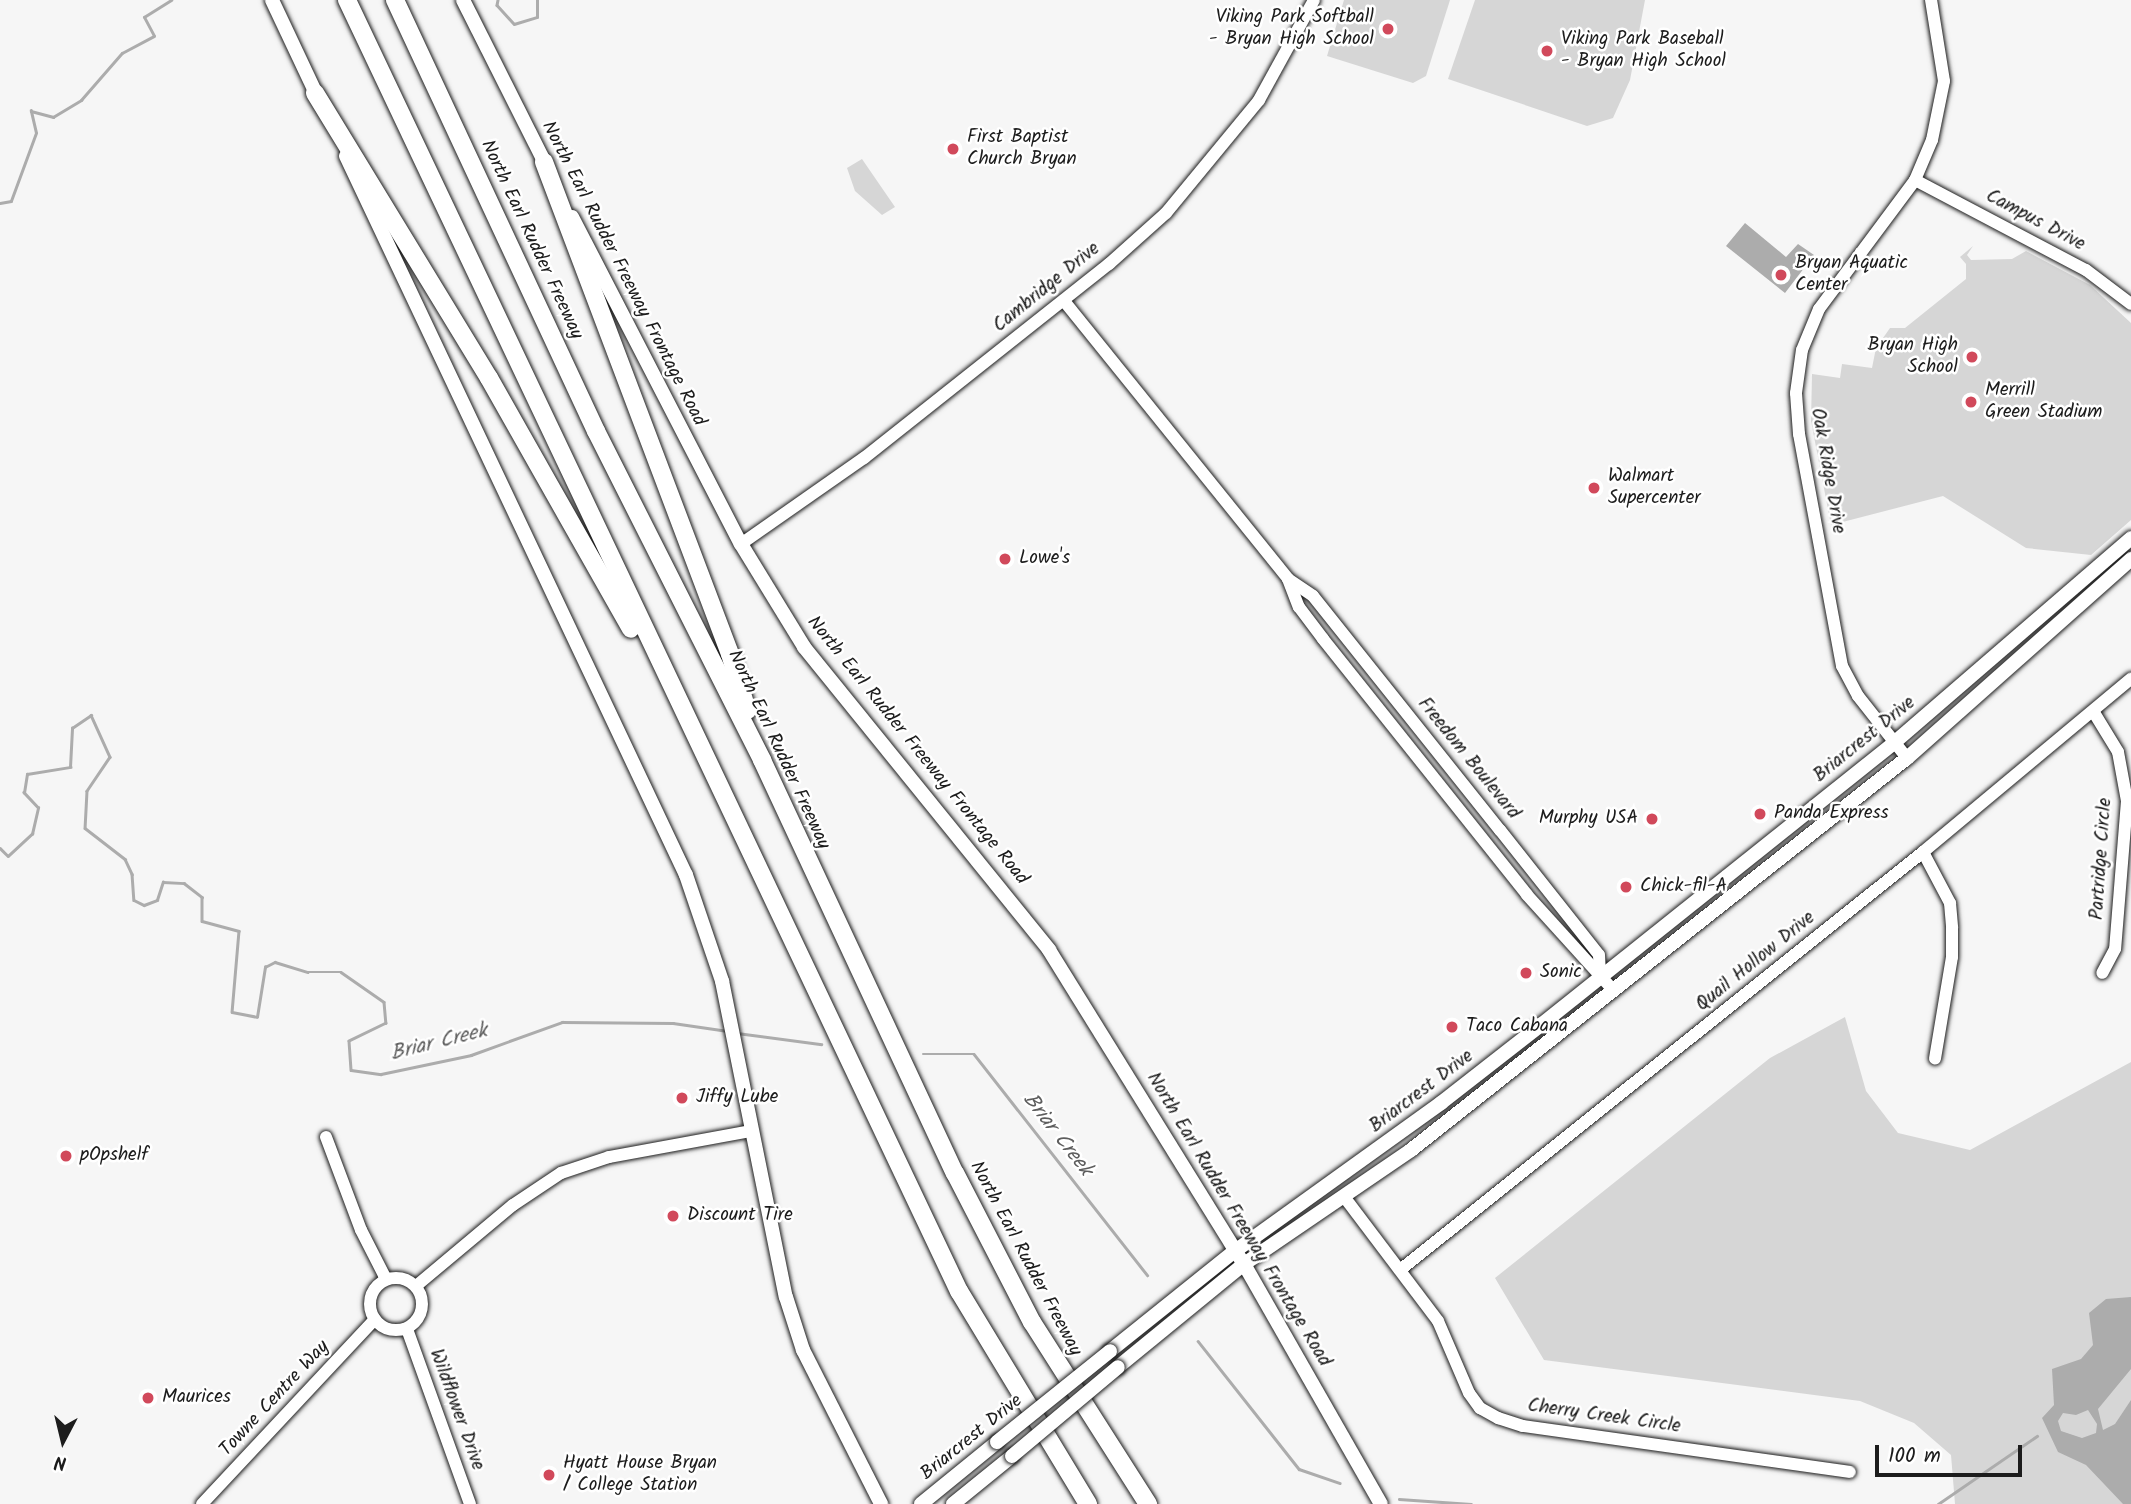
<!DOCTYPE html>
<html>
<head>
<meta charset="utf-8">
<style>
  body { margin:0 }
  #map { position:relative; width:2131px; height:1504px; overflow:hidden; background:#f6f6f6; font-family:Kalam,sans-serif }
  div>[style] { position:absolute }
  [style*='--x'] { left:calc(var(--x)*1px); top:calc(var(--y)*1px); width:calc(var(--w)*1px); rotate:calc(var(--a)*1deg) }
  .green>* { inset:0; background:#d6d6d6 }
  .water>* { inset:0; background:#acacac }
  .stream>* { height:2.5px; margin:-1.25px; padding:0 1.25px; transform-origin:1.25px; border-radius:1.25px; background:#acacac }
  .roads { filter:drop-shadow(0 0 2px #1c1c1c) drop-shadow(0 0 2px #1c1c1c) }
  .minor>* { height:12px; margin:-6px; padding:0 6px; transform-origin:6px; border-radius:6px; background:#fff }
  .minor>.ring { margin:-6px; padding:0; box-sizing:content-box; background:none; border:12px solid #fff; border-radius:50% }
  .major>* { height:14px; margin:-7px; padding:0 7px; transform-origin:7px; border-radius:7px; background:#fff }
  .highway>* { height:18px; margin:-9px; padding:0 9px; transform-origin:9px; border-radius:9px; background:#fff }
  .bridges { filter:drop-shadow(0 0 2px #1c1c1c) drop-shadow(0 0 2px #1c1c1c) }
  .major-bridge>* { height:14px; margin:-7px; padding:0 7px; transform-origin:7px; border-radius:7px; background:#fff }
  .dots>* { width:19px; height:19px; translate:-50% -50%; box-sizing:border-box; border:4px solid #fff; border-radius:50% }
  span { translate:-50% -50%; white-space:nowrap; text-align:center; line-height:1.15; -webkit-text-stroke:5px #fff; paint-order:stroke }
  .poi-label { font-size:19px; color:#1c1c1c }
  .right { translate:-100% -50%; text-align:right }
  .left { translate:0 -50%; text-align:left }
  .street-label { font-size:19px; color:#1c1c1c }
  .water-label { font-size:21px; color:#5d5d5d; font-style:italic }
  .north { position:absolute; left:28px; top:1406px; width:70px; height:70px; -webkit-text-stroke:5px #fff; paint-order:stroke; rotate:187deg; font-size:19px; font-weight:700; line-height:28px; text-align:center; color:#1c1c1c }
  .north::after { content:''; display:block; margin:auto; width:24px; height:32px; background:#1c1c1c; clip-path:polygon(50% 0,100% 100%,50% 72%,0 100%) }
  .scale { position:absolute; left:1875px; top:1445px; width:147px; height:32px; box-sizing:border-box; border:4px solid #1c1c1c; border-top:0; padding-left:9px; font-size:21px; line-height:24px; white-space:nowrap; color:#1c1c1c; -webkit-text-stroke:5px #fff; paint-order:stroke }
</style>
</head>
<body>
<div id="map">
  <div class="green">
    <i style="clip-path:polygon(1344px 0,1450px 0,1426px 76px,1413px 83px,1327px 56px)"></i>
    <i style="clip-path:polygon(1475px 0,1645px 0,1630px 80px,1613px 118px,1587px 126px,1448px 79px)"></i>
    <i style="clip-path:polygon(862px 159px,895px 207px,882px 215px,855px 191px,847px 168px)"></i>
    <i style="clip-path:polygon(1973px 246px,1967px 255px,1971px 260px,2012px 259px,2026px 251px,2090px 285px,2131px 323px,2131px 520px,2091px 555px,2026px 548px,1943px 496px,1831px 525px,1811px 421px,1812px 374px,1840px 378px,1842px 364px,1872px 368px,1876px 348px,1890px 328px,1905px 328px,1966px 279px,1966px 264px,1960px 257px)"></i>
    <i style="clip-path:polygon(1845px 1017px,1866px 1091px,1898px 1133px,1970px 1150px,2131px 1062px,2131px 1504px,1955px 1504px,1951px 1455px,1914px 1423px,1860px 1401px,1544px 1360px,1495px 1278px,1770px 1058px)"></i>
  </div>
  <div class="water">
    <i style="clip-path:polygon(1745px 223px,1786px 257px,1798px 244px,1814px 255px,1785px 293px,1726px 246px)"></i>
    <i style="clip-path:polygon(evenodd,2131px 1297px,2131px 1369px,2098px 1409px,2103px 1430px,2115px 1424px,2131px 1400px,2131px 1504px,2123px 1504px,2086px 1465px,2058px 1452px,2042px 1418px,2054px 1405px,2052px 1369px,2081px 1359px,2093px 1345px,2089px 1313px,2106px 1299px,2131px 1297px,2088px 1410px,2097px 1424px,2096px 1433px,2082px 1438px,2061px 1431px,2058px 1421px,2063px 1413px,2076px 1415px,2088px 1410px)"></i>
  </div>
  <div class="stream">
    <i style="--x:498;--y:0;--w:5;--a:101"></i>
    <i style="--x:497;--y:5;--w:25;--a:48"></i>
    <i style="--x:514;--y:24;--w:24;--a:-17"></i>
    <i style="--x:537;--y:17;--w:17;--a:-90"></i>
    <i style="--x:0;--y:203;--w:11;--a:-10"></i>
    <i style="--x:11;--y:201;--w:72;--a:-69.8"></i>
    <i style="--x:36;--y:133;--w:23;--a:-103"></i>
    <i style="--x:31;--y:111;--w:23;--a:15"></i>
    <i style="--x:53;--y:117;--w:33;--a:-31"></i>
    <i style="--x:81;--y:100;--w:62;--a:-48.9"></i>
    <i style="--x:122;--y:53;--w:36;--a:-28"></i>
    <i style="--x:154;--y:36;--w:21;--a:-118"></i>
    <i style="--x:144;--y:17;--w:32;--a:-32"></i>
    <i style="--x:0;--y:848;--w:11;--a:45"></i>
    <i style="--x:8;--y:856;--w:33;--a:-43"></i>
    <i style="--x:32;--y:834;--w:27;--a:-77"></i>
    <i style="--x:38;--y:808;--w:21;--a:-133"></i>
    <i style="--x:24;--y:793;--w:19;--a:-81"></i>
    <i style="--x:27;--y:774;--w:44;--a:-9.2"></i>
    <i style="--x:70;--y:767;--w:39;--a:-87"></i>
    <i style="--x:72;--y:728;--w:23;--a:-34"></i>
    <i style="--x:91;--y:715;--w:46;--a:65.7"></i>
    <i style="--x:110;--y:757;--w:41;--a:124.1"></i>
    <i style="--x:87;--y:791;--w:37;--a:93"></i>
    <i style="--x:85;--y:828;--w:51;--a:37.8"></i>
    <i style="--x:125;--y:859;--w:17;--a:65"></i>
    <i style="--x:132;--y:874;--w:26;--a:86"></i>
    <i style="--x:134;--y:900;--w:11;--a:27"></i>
    <i style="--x:144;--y:905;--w:14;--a:-21"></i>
    <i style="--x:157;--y:900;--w:19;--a:-72"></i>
    <i style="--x:163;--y:882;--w:21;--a:3"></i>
    <i style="--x:184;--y:883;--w:23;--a:38"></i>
    <i style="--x:202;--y:897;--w:24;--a:90"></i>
    <i style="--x:202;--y:921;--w:38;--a:15"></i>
    <i style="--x:239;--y:931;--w:81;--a:94.9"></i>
    <i style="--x:232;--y:1012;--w:25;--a:11"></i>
    <i style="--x:257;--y:1017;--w:51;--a:-80.9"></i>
    <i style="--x:265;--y:967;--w:11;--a:-27"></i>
    <i style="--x:275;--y:962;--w:34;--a:17"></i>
    <i style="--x:307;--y:972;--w:34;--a:0"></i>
    <i style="--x:341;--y:972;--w:52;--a:34.9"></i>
    <i style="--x:384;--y:1002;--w:21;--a:85"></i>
    <i style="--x:386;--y:1023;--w:41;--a:154.1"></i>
    <i style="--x:349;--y:1041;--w:29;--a:86"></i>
    <i style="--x:351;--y:1070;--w:30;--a:8"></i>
    <i style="--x:381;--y:1074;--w:92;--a:-11.9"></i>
    <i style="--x:471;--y:1055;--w:97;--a:-19.9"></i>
    <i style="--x:562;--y:1022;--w:111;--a:0.5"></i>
    <i style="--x:673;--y:1023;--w:55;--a:8.4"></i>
    <i style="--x:737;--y:1033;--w:85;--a:7.5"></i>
    <i style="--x:923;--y:1054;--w:51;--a:0"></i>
    <i style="--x:974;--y:1054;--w:281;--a:51.9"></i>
    <i style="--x:1198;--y:1341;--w:163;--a:51.7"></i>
    <i style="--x:1299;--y:1469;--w:43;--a:18.9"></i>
    <i style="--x:1399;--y:1499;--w:72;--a:4"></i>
    <i style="--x:1938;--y:1504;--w:120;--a:-34.5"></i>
  </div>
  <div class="roads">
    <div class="minor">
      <i style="--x:1915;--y:180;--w:193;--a:27.8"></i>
      <i style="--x:2086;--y:270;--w:56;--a:37.1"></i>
      <i style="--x:1064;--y:301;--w:357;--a:51.1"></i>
      <i style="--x:1288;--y:579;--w:30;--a:34"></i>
      <i style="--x:1313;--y:596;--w:300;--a:51.4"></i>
      <i style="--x:1500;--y:830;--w:159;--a:51.6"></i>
      <i style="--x:1599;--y:955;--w:20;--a:87"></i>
      <i style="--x:741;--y:544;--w:150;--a:-35"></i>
      <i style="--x:864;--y:458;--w:313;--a:-38.4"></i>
      <i style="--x:1109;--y:264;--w:76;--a:-41.8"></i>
      <i style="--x:1166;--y:213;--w:146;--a:-50.5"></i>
      <i style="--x:1259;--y:100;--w:114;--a:-61.2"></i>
      <i style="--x:1288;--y:579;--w:30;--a:69"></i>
      <i style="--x:1299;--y:607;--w:40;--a:53"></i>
      <i style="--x:1323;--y:639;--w:327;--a:51.4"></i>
      <i style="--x:1527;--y:895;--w:128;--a:47.8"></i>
      <i style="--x:2093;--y:711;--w:48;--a:58.6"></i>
      <i style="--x:2118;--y:752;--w:50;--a:79.6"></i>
      <i style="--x:2127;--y:801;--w:148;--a:94.6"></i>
      <i style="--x:2115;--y:949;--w:27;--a:118"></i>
      <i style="--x:1907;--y:758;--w:79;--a:-128.3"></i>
      <i style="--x:1858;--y:696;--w:34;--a:-118"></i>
      <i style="--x:1842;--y:666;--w:236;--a:-100.5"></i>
      <i style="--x:1799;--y:434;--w:41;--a:-94.2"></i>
      <i style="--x:1796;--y:393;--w:43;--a:-82.1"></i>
      <i style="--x:1802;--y:350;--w:44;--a:-67.5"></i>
      <i style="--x:1819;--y:309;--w:161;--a:-53.3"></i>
      <i style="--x:1915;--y:180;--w:43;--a:-67"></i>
      <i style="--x:1932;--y:140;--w:60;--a:-78.5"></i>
      <i style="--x:1944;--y:81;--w:82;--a:-99.1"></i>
      <i style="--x:1923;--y:852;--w:58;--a:62.1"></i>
      <i style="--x:1950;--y:903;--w:25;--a:85"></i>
      <i style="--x:1952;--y:928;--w:29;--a:90"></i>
      <i style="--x:1952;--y:957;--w:103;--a:99.5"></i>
      <i style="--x:326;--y:1137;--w:99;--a:69.4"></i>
      <i style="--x:361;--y:1230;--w:55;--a:63"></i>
      <i style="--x:1345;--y:1198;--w:154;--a:52.9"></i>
      <i style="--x:1438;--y:1321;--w:78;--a:66.7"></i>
      <i style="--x:1469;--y:1393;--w:19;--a:54"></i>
      <i style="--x:1480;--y:1408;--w:21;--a:29"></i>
      <i style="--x:1498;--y:1418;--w:26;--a:18"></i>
      <i style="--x:1523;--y:1426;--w:330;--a:8"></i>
      <i style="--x:1400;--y:1270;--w:670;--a:-38.63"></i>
      <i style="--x:1923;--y:852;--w:271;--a:-39.8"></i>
      <i class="ring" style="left:370px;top:1278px;width:40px;height:40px"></i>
      <i style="--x:416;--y:1286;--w:126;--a:-39.9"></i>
      <i style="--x:513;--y:1205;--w:58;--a:-33.7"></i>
      <i style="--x:561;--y:1173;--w:51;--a:-18.4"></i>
      <i style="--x:609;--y:1157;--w:143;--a:-10.4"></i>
      <i style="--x:407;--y:1329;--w:186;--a:70.2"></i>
      <i style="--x:202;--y:1504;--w:253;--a:-46.9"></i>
    </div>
    <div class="major">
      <i style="--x:272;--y:0;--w:110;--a:64.8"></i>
      <i style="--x:463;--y:0;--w:191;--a:63.3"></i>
      <i style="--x:346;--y:156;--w:795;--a:64.69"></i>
      <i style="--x:686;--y:875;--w:112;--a:71.2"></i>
      <i style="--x:722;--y:981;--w:322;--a:78.6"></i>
      <i style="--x:786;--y:1297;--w:56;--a:72.2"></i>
      <i style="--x:803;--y:1350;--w:173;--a:63.1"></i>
      <i style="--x:572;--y:217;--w:368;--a:62.7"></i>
      <i style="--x:741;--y:544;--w:121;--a:58.5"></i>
      <i style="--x:804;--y:647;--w:390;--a:51"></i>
      <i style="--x:1049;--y:950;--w:370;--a:58.2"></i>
      <i style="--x:1244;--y:1264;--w:276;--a:60.3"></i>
      <i style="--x:1110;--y:1351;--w:160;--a:-38.7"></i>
      <i style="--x:1235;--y:1251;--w:254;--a:-35.7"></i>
      <i style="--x:1441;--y:1103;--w:128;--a:-38"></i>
      <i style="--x:1542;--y:1024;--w:452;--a:-38.6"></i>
      <i style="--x:1895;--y:742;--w:312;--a:-40.8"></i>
      <i style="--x:1118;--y:1367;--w:163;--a:-39.3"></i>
      <i style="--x:1244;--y:1264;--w:202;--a:-34.3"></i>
      <i style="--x:1411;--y:1150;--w:632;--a:-38.32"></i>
      <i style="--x:1907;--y:758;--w:300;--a:-41.6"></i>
      <i style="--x:921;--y:1504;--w:98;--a:-39.2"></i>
      <i style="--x:953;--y:1504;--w:76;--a:-39.1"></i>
    </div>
    <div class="highway">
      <i style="--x:347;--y:0;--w:1429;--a:64.64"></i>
      <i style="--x:959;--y:1291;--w:249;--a:58.8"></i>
      <i style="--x:395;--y:0;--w:476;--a:65"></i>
      <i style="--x:596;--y:431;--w:369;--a:63.2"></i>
      <i style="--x:762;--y:760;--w:456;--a:65"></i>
      <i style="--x:955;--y:1173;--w:168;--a:62.7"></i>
      <i style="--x:1032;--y:1322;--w:216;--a:57.5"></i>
      <i style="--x:315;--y:93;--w:334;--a:58.6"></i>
      <i style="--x:489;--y:378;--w:288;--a:60.5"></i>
      <i style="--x:544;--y:162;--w:526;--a:69.29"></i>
      <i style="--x:730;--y:654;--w:59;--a:73.1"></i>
    </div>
  </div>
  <div class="bridges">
    <div class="major-bridge">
      <i style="--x:997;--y:1442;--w:145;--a:-38.8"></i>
      <i style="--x:1012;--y:1456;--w:138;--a:-40"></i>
    </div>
  </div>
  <div class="dots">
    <i style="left:1388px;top:29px;background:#d1495b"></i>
    <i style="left:1547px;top:51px;background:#d1495b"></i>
    <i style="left:953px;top:149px;background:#d1495b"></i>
    <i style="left:1781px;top:275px;background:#d1495b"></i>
    <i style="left:1972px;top:357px;background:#d1495b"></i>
    <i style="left:1971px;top:402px;background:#d1495b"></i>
    <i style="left:1594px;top:488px;background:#d1495b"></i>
    <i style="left:1005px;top:559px;background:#d1495b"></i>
    <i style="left:1760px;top:814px;background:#d1495b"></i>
    <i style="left:1652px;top:819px;background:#d1495b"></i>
    <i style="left:1626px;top:887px;background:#d1495b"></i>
    <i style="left:1526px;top:973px;background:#d1495b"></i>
    <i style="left:1452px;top:1027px;background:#d1495b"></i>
    <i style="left:682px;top:1098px;background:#d1495b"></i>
    <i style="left:66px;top:1156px;background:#d1495b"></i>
    <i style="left:673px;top:1216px;background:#d1495b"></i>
    <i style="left:148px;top:1398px;background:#d1495b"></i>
    <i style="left:549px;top:1475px;background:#d1495b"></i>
  </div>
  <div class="poi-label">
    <span class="right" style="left:1374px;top:29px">Viking Park Softball<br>- Bryan High School</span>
    <span class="left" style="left:1561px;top:51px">Viking Park Baseball<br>- Bryan High School</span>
    <span class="left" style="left:967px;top:149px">First Baptist<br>Church Bryan</span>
    <span class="left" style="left:1795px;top:275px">Bryan Aquatic<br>Center</span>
    <span class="right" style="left:1958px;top:357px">Bryan High<br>School</span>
    <span class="left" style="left:1985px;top:402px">Merrill<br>Green Stadium</span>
    <span class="left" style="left:1608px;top:488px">Walmart<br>Supercenter</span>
    <span class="left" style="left:1019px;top:559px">Lowe's</span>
    <span class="left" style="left:1774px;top:814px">Panda Express</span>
    <span class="right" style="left:1638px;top:819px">Murphy USA</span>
    <span class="left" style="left:1640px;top:887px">Chick-fil-A</span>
    <span class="left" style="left:1540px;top:973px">Sonic</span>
    <span class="left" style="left:1466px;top:1027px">Taco Cabana</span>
    <span class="left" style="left:696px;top:1098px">Jiffy Lube</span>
    <span class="left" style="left:80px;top:1156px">pOpshelf</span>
    <span class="left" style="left:687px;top:1216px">Discount Tire</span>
    <span class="left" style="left:162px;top:1398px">Maurices</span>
    <span class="left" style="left:563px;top:1475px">Hyatt House Bryan<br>/ College Station</span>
  </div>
  <div class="street-label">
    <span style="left:2035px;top:221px;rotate:28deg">Campus Drive</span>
    <span style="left:531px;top:240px;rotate:65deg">North Earl Rudder Freeway</span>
    <span style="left:623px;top:274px;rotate:63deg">North Earl Rudder Freeway Frontage Road</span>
    <span style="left:1047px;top:288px;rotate:-39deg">Cambridge Drive</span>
    <span style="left:1827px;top:471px;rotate:80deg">Oak Ridge Drive</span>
    <span style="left:1865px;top:740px;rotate:-39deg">Briarcrest Drive</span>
    <span style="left:778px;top:750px;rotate:65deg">North Earl Rudder Freeway</span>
    <span style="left:917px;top:751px;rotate:51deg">North Earl Rudder Freeway Frontage Road</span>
    <span style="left:1468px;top:759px;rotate:51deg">Freedom Boulevard</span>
    <span style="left:2102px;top:859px;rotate:-86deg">Partridge Circle</span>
    <span style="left:1756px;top:962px;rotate:-39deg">Quail Hollow Drive</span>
    <span style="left:1422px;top:1092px;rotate:-37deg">Briarcrest Drive</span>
    <span style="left:1238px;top:1220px;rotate:59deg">North Earl Rudder Freeway Frontage Road</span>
    <span style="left:1025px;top:1259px;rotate:62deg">North Earl Rudder Freeway</span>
    <span style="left:275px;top:1399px;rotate:-47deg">Towne Centre Way</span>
    <span style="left:456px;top:1410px;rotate:70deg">Wildflower Drive</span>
    <span style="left:1604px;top:1417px;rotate:8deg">Cherry Creek Circle</span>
    <span style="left:972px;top:1438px;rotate:-39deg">Briarcrest Drive</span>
  </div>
  <div class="water-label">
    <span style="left:439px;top:1043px;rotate:-14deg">Briar Creek</span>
    <span style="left:1057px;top:1135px;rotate:52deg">Briar Creek</span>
  </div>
  <div class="north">N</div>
  <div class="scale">100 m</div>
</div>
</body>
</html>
